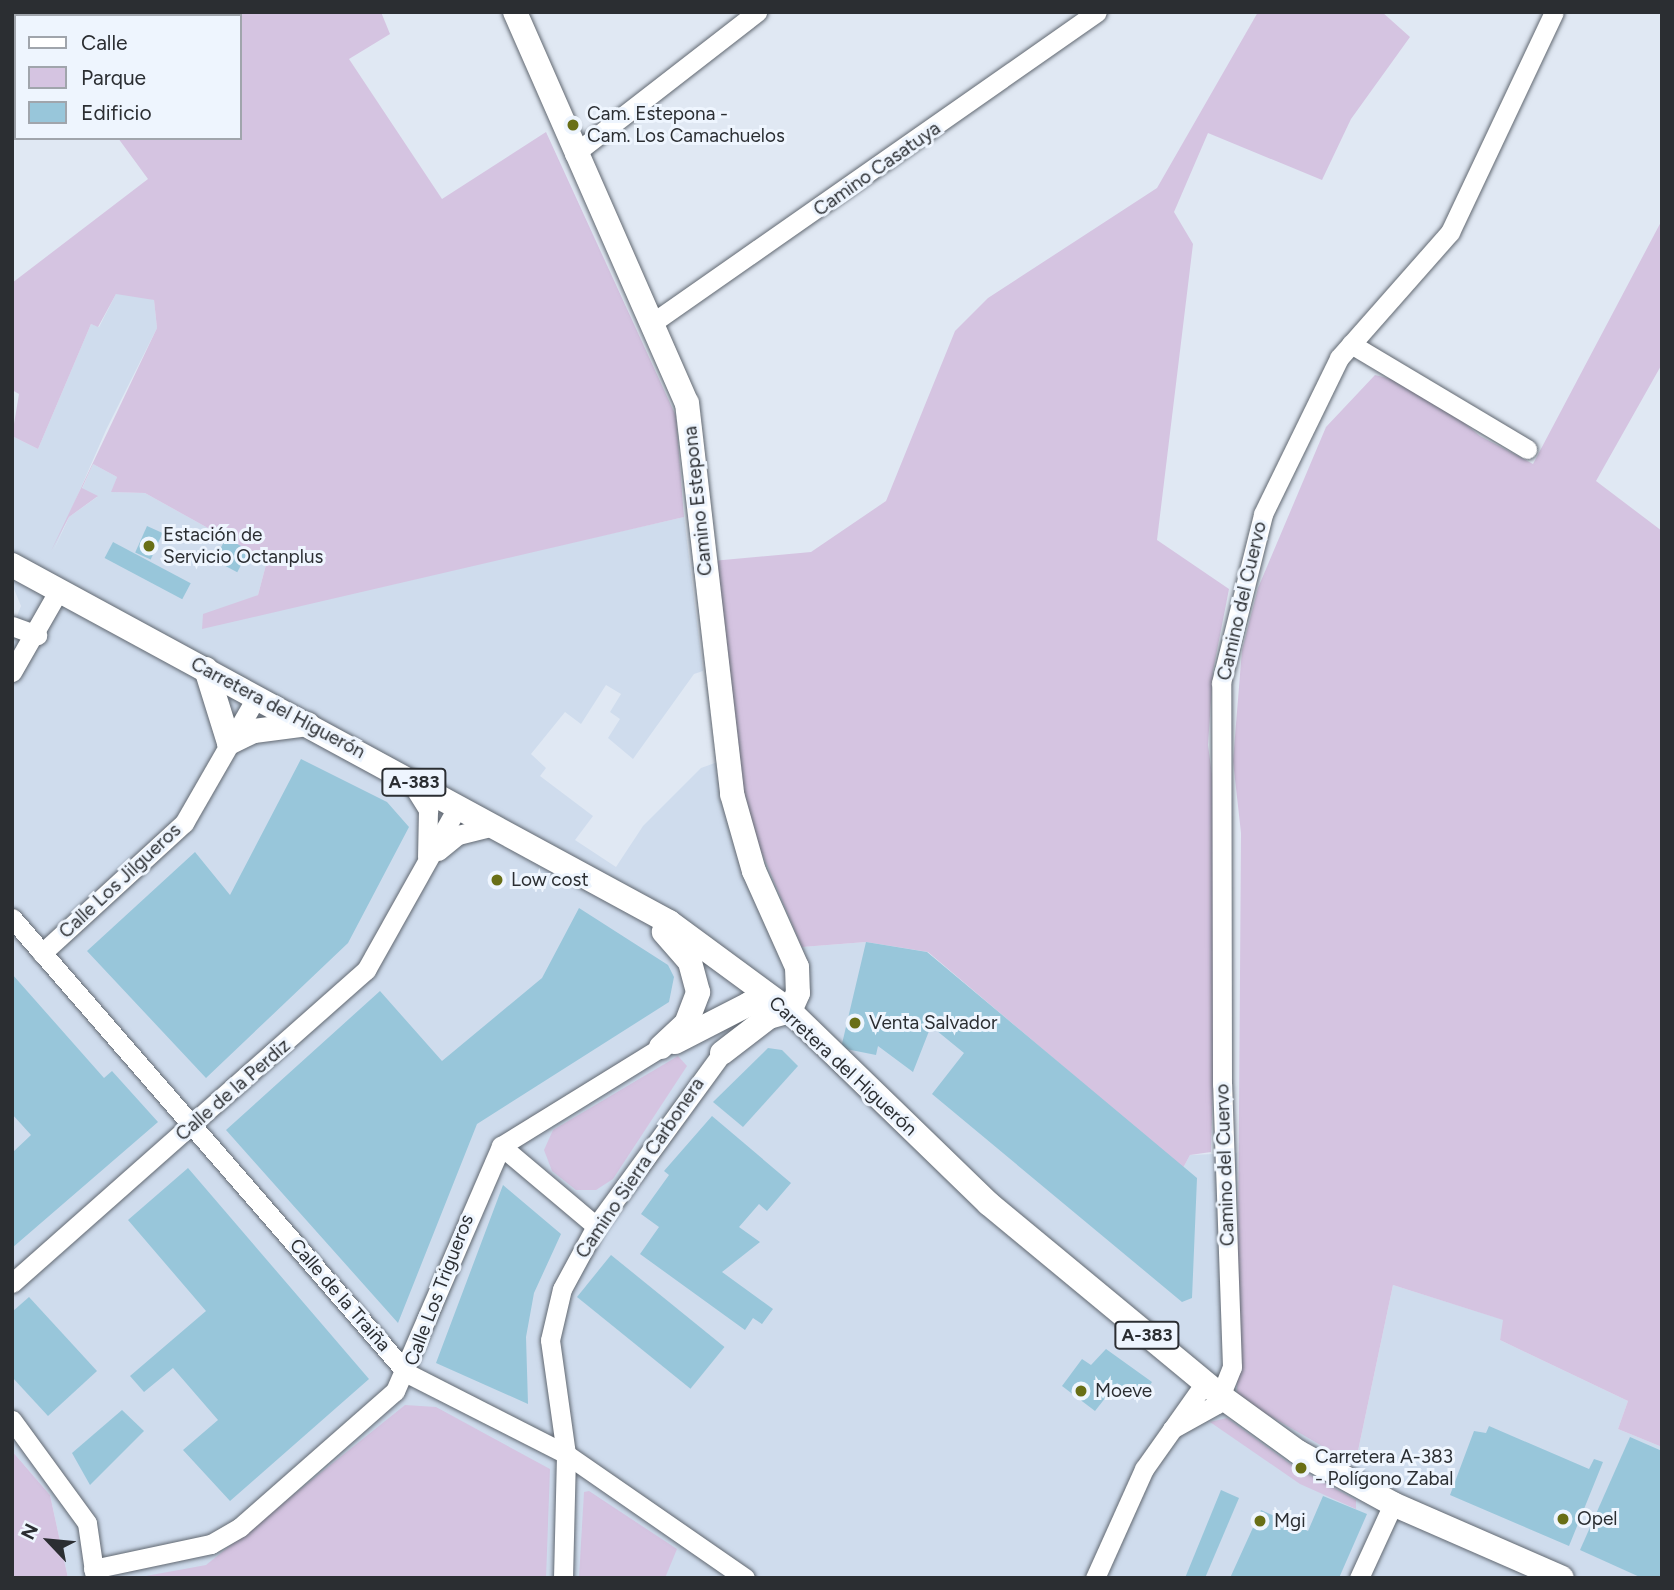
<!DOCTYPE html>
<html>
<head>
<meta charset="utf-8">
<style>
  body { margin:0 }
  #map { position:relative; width:1674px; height:1590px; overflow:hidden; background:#e0e8f3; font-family:Figtree,sans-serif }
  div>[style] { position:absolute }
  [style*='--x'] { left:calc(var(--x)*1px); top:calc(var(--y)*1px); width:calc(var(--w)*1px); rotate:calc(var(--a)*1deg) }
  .built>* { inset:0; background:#cfdced }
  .green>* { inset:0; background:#d5c4e1 }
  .building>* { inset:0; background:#98c6da; transform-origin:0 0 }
  .roads { filter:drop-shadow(0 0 2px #616871) drop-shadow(0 0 2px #616871) }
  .minor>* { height:19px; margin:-9.5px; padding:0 9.5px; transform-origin:9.5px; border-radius:9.5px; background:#fff }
  .major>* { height:24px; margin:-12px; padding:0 12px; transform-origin:12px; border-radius:12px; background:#fff }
  .dots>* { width:19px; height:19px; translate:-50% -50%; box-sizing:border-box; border:4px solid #eef5fe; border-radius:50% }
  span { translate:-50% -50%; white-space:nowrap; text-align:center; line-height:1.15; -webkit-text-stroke:6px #eef5fe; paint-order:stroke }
  .shield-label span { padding:2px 5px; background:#eef5fe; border:2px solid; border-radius:5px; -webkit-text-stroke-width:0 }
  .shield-label { font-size:18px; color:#2b2e32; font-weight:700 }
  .poi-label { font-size:19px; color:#2b2e32 }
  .left { translate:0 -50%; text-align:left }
  .street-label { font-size:19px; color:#2b2e32 }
  .frame { position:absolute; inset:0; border:14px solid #2b2e32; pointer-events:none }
  .legend { position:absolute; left:14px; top:14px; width:228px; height:126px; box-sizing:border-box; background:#eef5fe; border:2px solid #a0a5ac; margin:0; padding:9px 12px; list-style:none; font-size:21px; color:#2b2e32 }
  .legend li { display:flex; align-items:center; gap:14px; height:35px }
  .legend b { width:35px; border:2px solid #a0a5ac }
  .north { position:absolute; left:14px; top:1506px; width:70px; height:70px; -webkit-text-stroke:5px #eef5fe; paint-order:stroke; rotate:296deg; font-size:19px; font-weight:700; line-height:28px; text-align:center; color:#2b2e32 }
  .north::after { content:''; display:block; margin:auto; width:24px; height:32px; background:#2b2e32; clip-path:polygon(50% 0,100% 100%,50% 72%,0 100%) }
</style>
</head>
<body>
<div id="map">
  <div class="built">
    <i style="clip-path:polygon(128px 291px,154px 300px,157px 328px,106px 430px,53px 552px,69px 517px,97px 497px,82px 489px,93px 464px,117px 477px,112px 492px,145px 493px,267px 561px,258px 595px,205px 626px,684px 517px,703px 671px,694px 674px,633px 759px,608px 738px,620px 719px,610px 712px,621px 694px,606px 685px,581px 724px,565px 712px,531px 754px,546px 768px,540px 776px,593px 816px,575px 840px,616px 867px,643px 826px,701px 768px,737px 755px,802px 947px,866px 942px,927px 952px,1183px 1168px,1190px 1155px,1237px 1153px,1238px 1397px,1355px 1465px,1393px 1285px,1504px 1320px,1500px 1340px,1628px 1401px,1618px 1429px,1662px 1447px,1662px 1578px,68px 1578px,50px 1495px,12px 1451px,12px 628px,21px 606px,12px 584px,12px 436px,38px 449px,91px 324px,99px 327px,116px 294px)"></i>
  </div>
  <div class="green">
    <i style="clip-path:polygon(381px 12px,390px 34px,349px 59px,442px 199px,546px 132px,676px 416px,684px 517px,202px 629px,203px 614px,258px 595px,267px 561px,145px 493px,111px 492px,117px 477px,93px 464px,82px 488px,98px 496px,69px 517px,51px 551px,157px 328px,154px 300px,116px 294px,98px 327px,91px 324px,38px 449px,12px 436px,19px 394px,12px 390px,12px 283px,148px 179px,118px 138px,240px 138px,240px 16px,25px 14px)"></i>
    <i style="clip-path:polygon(1258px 12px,1382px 12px,1410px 37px,1351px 119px,1322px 180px,1208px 133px,1174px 212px,1193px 244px,1157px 540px,1229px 589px,1213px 671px,1208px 745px,1220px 834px,1211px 1152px,1190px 1155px,1183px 1168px,928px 952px,866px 942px,802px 947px,758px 844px,741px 780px,712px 561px,811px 552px,886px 501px,955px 331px,988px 298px,1157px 188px)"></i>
    <i style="clip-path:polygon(1662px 220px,1662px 364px,1596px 481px,1662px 531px,1662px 1447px,1618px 1429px,1628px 1401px,1500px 1340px,1503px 1320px,1393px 1285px,1355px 1465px,1237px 1397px,1241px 833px,1233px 761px,1242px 650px,1258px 588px,1326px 427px,1375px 375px,1419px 386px,1480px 436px,1533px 464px)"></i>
    <i style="clip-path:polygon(678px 1056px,687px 1066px,613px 1179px,596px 1190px,576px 1190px,552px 1171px,544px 1150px,553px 1130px)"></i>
    <i style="clip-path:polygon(405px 1405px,436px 1407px,550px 1469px,546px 1578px,135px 1578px,206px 1565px)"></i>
    <i style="clip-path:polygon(1227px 1418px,1293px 1466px,1356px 1500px,1356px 1509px,1300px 1484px,1210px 1422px)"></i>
    <i style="clip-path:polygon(12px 1451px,50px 1495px,68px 1578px,12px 1578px)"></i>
    <i style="clip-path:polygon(589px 1491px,677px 1549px,665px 1578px,579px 1578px,584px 1492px)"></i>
  </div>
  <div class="building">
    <i style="left:147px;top:526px;width:17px;height:29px;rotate:24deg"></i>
    <i style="left:226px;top:538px;width:26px;height:25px;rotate:28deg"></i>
    <i style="left:113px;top:542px;width:88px;height:18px;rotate:28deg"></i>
    <i style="clip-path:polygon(301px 759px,387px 802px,409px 827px,348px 943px,206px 1078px,87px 951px,195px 852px,230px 895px)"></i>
    <i style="clip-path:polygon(579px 908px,668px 965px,674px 977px,669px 1002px,477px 1124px,398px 1323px,226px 1130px,380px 991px,442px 1061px,542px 978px)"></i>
    <i style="clip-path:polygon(866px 942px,927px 952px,1197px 1178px,1192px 1298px,1182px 1302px,932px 1094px,964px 1053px,931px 1026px,913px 1072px,878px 1046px,876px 1055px,841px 1048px)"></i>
    <i style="clip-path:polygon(12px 974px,104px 1078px,112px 1071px,158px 1122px,12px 1248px,12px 1153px,31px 1135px,12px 1114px)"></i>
    <i style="clip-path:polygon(768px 1048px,782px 1050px,798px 1066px,743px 1127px,713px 1102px)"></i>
    <i style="clip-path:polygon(712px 1116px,791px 1183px,767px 1211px,759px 1204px,739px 1227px,760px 1242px,722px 1272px,773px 1309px,762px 1324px,753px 1318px,745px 1330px,640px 1254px,659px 1227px,641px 1214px,669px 1175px,664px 1171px)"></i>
    <i style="clip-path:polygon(188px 1168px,369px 1379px,230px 1501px,183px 1450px,218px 1420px,173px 1368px,144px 1392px,130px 1376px,206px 1311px,128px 1220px)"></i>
    <i style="clip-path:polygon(503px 1185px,561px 1234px,534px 1293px,526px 1337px,528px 1404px,436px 1363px)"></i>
    <i style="left:611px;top:1255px;width:146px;height:54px;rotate:39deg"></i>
    <i style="clip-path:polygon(29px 1297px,97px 1371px,48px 1416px,12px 1377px,12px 1312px)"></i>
    <i style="clip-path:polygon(1106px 1349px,1152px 1382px,1140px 1400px,1117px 1383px,1095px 1411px,1062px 1386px,1082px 1359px,1091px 1365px)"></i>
    <i style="clip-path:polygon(122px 1410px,144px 1431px,90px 1485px,72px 1453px)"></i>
    <i style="clip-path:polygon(1489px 1426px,1589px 1469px,1594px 1459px,1603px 1462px,1569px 1546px,1450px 1495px,1474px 1431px,1486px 1433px)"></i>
    <i style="clip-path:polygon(1630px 1437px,1662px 1451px,1662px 1578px,1642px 1578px,1580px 1550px)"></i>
    <i style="clip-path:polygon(1221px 1490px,1239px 1498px,1205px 1578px,1185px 1578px)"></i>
    <i style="clip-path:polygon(1323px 1496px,1367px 1514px,1339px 1578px,1230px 1578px,1261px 1510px,1308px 1531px)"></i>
  </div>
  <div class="roads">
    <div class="minor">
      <i style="--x:12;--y:14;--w:3;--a:-45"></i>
      <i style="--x:574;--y:154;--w:232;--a:-37.8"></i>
      <i style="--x:655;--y:321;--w:539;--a:-34.96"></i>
      <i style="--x:1351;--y:344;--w:205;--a:30.8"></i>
      <i style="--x:12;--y:626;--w:27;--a:20"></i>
      <i style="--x:12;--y:672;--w:95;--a:-60.2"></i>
      <i style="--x:412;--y:784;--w:31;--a:58"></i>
      <i style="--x:428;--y:810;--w:47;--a:91.2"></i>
      <i style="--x:438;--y:851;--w:26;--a:-39"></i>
      <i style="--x:458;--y:835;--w:37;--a:-14"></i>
      <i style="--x:12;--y:918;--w:603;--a:49.04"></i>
      <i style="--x:407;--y:1373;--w:178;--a:27"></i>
      <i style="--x:566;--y:1454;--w:218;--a:34.7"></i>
      <i style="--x:42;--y:953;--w:193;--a:-42.5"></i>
      <i style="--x:184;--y:823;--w:146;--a:-60.1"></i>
      <i style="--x:501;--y:1146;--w:124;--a:40.1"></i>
      <i style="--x:12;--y:1283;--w:473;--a:-41.5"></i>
      <i style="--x:366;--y:970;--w:188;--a:-60.7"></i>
      <i style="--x:12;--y:1420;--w:127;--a:53.9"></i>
      <i style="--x:87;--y:1523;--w:56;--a:81.7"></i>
      <i style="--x:1172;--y:1429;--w:51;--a:-29.1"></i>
      <i style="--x:1217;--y:1404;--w:40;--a:-68"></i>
      <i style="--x:1232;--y:1367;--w:283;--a:-92"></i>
      <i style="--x:1222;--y:1084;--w:401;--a:-90.1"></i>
      <i style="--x:1221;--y:683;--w:174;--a:-76"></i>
      <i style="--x:1263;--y:514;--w:174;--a:-64"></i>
      <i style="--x:1339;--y:358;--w:168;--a:-48.6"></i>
      <i style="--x:1450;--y:232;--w:243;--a:-64.7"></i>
      <i style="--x:93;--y:1569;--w:121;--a:-12"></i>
      <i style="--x:211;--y:1544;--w:34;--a:-30"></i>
      <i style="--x:240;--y:1527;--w:206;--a:-41.3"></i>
      <i style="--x:395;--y:1391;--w:267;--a:-66.6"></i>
      <i style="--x:501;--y:1146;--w:188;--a:-31.7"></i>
      <i style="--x:563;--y:1578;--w:124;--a:-88.6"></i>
      <i style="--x:566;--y:1454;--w:115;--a:-98"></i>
      <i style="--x:550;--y:1340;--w:52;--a:-76.8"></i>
      <i style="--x:562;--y:1289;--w:72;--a:-61.6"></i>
      <i style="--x:596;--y:1226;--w:214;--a:-53.9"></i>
      <i style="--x:1095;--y:1578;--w:120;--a:-65.8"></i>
      <i style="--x:1144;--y:1469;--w:105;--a:-54.7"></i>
      <i style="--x:1359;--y:1578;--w:81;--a:-65.3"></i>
    </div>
    <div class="major">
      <i style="--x:515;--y:12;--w:427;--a:66.3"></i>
      <i style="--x:687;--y:403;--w:394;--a:83.4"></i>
      <i style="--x:732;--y:794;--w:80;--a:74.1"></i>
      <i style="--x:754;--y:871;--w:105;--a:65.9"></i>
      <i style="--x:797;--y:967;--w:26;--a:88"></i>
      <i style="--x:798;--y:993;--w:20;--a:114"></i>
      <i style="--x:12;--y:565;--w:748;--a:28.52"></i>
      <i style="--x:669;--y:922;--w:150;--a:36.3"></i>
      <i style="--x:790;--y:1011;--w:277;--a:44.1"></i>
      <i style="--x:989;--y:1204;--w:303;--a:39.6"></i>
      <i style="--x:1222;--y:1397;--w:94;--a:35.9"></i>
      <i style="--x:1298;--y:1452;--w:108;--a:28.7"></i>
      <i style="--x:1393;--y:1504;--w:184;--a:23.6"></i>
      <i style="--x:206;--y:669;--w:77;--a:72.7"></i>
      <i style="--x:229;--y:743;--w:28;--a:-26"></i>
      <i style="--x:254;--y:731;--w:54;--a:-7.4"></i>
      <i style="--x:675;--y:1042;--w:83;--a:-27.2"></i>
      <i style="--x:749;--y:1004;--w:29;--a:-2"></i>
      <i style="--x:661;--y:1047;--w:34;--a:-43"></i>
      <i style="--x:686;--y:1024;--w:34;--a:-69"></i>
      <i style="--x:698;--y:992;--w:31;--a:-105"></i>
      <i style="--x:690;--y:962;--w:40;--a:-131"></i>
      <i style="--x:722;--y:1053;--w:59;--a:-37.5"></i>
      <i style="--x:769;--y:1017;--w:22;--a:-16"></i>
    </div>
  </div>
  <div class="dots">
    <i style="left:573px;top:125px;background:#696f16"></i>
    <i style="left:149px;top:546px;background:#696f16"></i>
    <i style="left:497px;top:880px;background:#696f16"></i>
    <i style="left:855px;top:1023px;background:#696f16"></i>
    <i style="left:1081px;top:1391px;background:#696f16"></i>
    <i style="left:1301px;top:1468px;background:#696f16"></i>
    <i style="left:1563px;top:1519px;background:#696f16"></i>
    <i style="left:1260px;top:1521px;background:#696f16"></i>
  </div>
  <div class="shield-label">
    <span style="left:414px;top:782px">A-383</span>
    <span style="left:1147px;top:1335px">A-383</span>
  </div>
  <div class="poi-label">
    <span class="left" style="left:587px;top:125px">Cam. Estepona -<br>Cam. Los Camachuelos</span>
    <span class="left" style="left:163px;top:546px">Estación de<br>Servicio Octanplus</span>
    <span class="left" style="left:511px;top:880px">Low cost</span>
    <span class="left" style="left:869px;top:1023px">Venta Salvador</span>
    <span class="left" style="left:1095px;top:1391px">Moeve</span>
    <span class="left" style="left:1315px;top:1468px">Carretera A-383<br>- Polígono Zabal</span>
    <span class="left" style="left:1577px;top:1519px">Opel</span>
    <span class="left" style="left:1274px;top:1521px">Mgi</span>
  </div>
  <div class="street-label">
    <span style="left:877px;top:169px;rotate:-35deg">Camino Casatuya</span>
    <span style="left:698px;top:501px;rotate:-96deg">Camino Estepona</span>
    <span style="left:1242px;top:601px;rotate:-77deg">Camino del Cuervo</span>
    <span style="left:278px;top:708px;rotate:28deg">Carretera del Higuerón</span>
    <span style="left:120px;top:881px;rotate:-43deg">Calle Los Jilgueros</span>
    <span style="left:843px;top:1066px;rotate:43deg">Carretera del Higuerón</span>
    <span style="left:233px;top:1090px;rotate:-41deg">Calle de la Perdiz</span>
    <span style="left:1225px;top:1165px;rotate:-92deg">Camino del Cuervo</span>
    <span style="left:640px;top:1168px;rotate:-56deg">Camino Sierra Carbonera</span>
    <span style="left:439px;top:1290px;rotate:-69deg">Calle Los Trigueros</span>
    <span style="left:340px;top:1295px;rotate:49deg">Calle de la Traiña</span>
  </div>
  <div class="frame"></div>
  <ul class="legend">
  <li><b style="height:9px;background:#fff"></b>Calle</li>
  <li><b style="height:19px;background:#d5c4e1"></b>Parque</li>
  <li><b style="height:19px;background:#98c6da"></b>Edificio</li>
  </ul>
  <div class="north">N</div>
</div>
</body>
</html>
